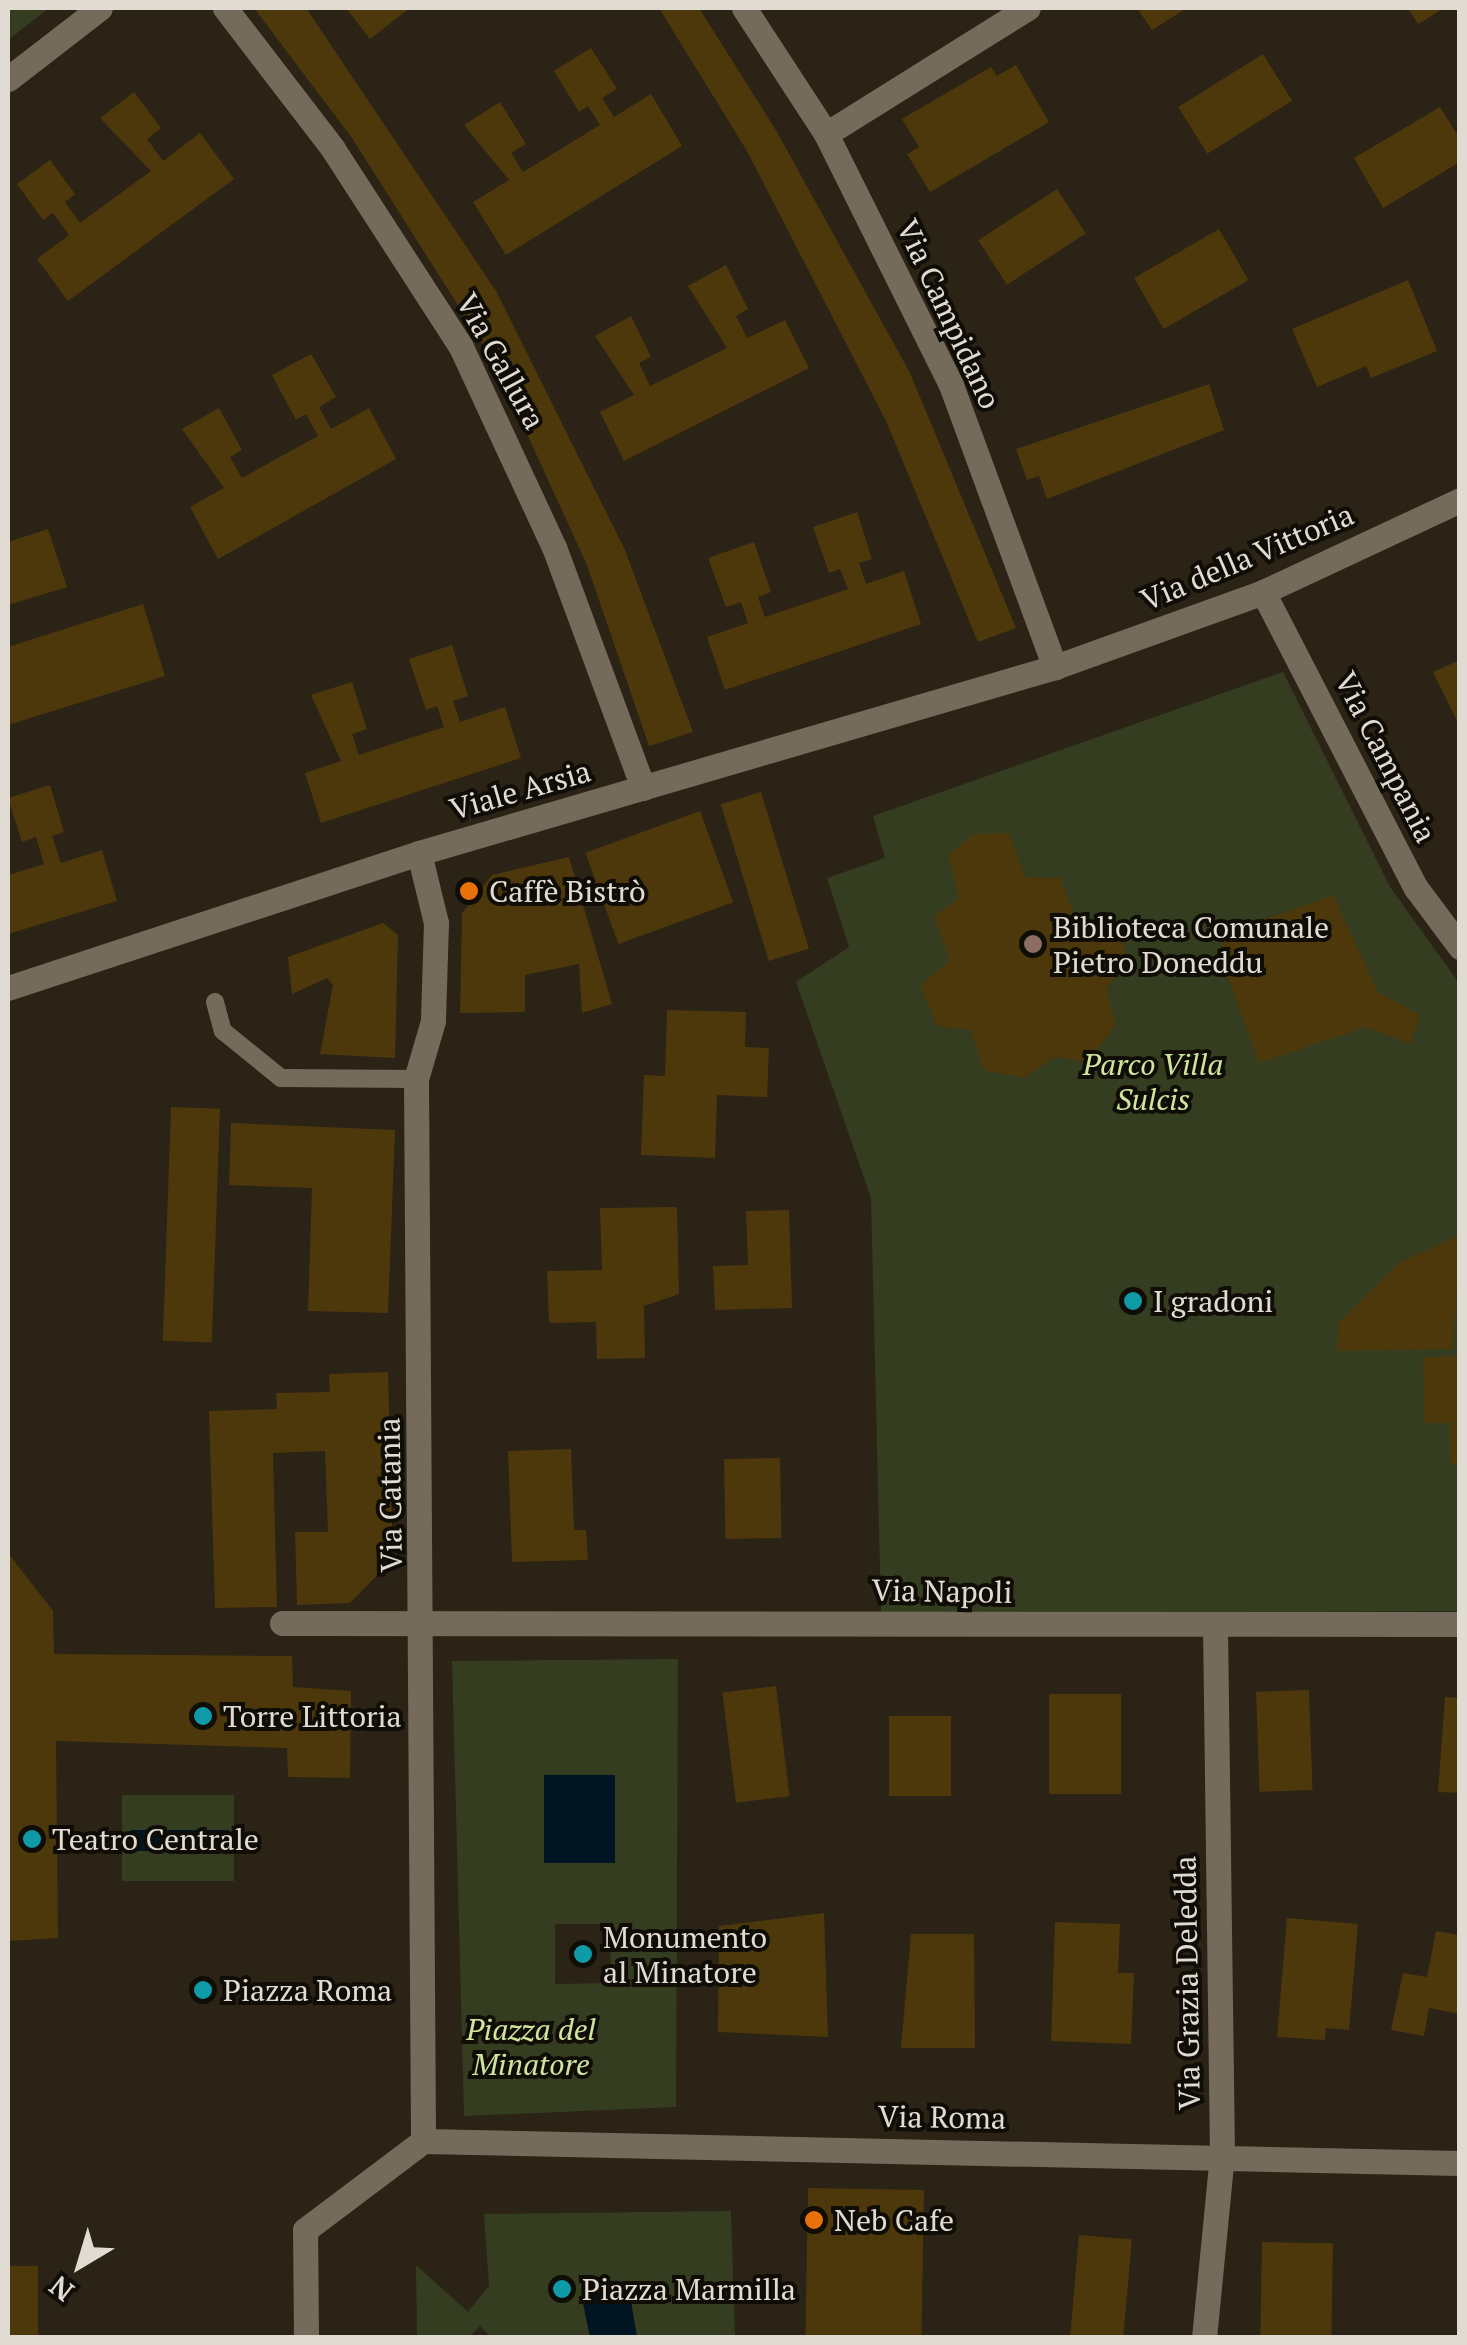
<!DOCTYPE html>
<html>
<head>
<meta charset="utf-8">
<style>
  body { margin:0 }
  #map { position:relative; width:1467px; height:2345px; overflow:hidden; background:#2b2315; font-family:"PT Serif",serif }
  div>[style] { position:absolute }
  [style*='--x'] { left:calc(var(--x)*1px); top:calc(var(--y)*1px); width:calc(var(--w)*1px); rotate:calc(var(--a)*1deg) }
  .green>* { inset:0; background:#343d20; transform-origin:0 0 }
  .water>* { inset:0; background:#001421; transform-origin:0 0 }
  .building>* { inset:0; background:#4d380c; transform-origin:0 0 }
  .lane>* { height:18px; margin:-9px; padding:0 9px; transform-origin:9px; border-radius:9px; background:#756b5b }
  .street>* { height:25px; margin:-12.5px; padding:0 12.5px; transform-origin:12.5px; border-radius:12.5px; background:#756b5b }
  .secondary>* { height:25px; margin:-12.5px; padding:0 12.5px; transform-origin:12.5px; border-radius:12.5px; background:#756b5b }
  .dots>* { width:28px; height:28px; translate:-50% -50%; box-sizing:border-box; border:5px solid #100d07; border-radius:50% }
  span { translate:-50% -50%; white-space:nowrap; text-align:center; line-height:1.15; -webkit-text-stroke:8px #100d07; paint-order:stroke }
  .street-label { font-size:30px; color:#e1dcd3 }
  .poi-label { font-size:30px; color:#e1dcd3 }
  .left { translate:0 -50%; text-align:left }
  .park-label { font-size:30px; color:#cfe59e; font-style:italic }
  .frame { position:absolute; inset:0; border:10px solid #e1dcd3; pointer-events:none }
  .north { position:absolute; left:30px; top:2215px; width:100px; height:100px; -webkit-text-stroke:8px #100d07; paint-order:stroke; rotate:218deg; font-size:28px; font-weight:700; line-height:40px; text-align:center; color:#e1dcd3 }
  .north::after { content:''; display:block; margin:auto; width:35px; height:45px; background:#e1dcd3; clip-path:polygon(50% 0,100% 100%,50% 72%,0 100%) }
</style>
</head>
<body>
<div id="map">
  <div class="green">
    <i style="clip-path:polygon(8px 8px,49px 8px,8px 40px)"></i>
    <i style="clip-path:polygon(1283px 672px,1390px 887px,1459px 983px,1459px 1611px,881px 1612px,871px 1198px,796px 982px,849px 947px,827px 878px,885px 858px,873px 816px)"></i>
    <i style="clip-path:polygon(evenodd,678px 1659px,676px 2107px,464px 2116px,452px 1661px,678px 1659px,555px 1924px,610px 1924px,611px 1983px,555px 1984px,555px 1924px)"></i>
    <i style="left:122px;top:1795px;width:112px;height:86px"></i>
    <i style="clip-path:polygon(731px 2211px,735px 2337px,492px 2338px,480px 2326px,469px 2337px,417px 2337px,416px 2265px,468px 2312px,489px 2286px,484px 2214px)"></i>
  </div>
  <div class="water">
    <i style="left:544px;top:1775px;width:71px;height:88px"></i>
    <i style="left:131px;top:1830px;width:98px;height:21px"></i>
    <i style="clip-path:polygon(603px 2280px,628px 2283px,637px 2337px,590px 2337px,581px 2294px)"></i>
  </div>
  <div class="building">
    <i style="clip-path:polygon(254px 8px,306px 8px,496px 291px,625px 550px,693px 732px,649px 746px,587px 565px,494px 362px,352px 138px)"></i>
    <i style="clip-path:polygon(346px 8px,410px 8px,370px 39px)"></i>
    <i style="clip-path:polygon(659px 8px,699px 8px,777px 132px,910px 373px,1016px 628px,978px 642px,886px 421px,747px 151px)"></i>
    <i style="clip-path:polygon(1137px 8px,1187px 8px,1152px 30px)"></i>
    <i style="clip-path:polygon(1408px 8px,1444px 8px,1418px 24px)"></i>
    <i style="clip-path:polygon(591px 48px,617px 89px,602px 98px,614px 117px,651px 94px,682px 146px,506px 255px,473px 202px,509px 180px,464px 125px,500px 102px,526px 144px,511px 153px,523px 172px,600px 125px,588px 106px,579px 112px,554px 71px)"></i>
    <i style="left:1263px;top:54px;width:55px;height:100px;rotate:58deg"></i>
    <i style="clip-path:polygon(1016px 65px,1049px 122px,930px 192px,907px 154px,919px 147px,902px 119px,991px 67px,997px 76px)"></i>
    <i style="clip-path:polygon(134px 92px,161px 128px,147px 139px,163px 161px,200px 133px,234px 179px,68px 301px,37px 259px,69px 235px,53px 213px,43px 220px,17px 184px,50px 160px,75px 194px,65px 202px,80px 223px,151px 171px,100px 118px)"></i>
    <i style="clip-path:polygon(1440px 107px,1460px 139px,1460px 162px,1383px 208px,1354px 158px)"></i>
    <i style="left:1057px;top:189px;width:53px;height:94px;rotate:57deg"></i>
    <i style="left:1219px;top:229px;width:59px;height:98px;rotate:60deg"></i>
    <i style="clip-path:polygon(726px 265px,748px 309px,736px 316px,747px 338px,785px 320px,809px 368px,624px 461px,600px 412px,634px 395px,595px 336px,631px 316px,651px 357px,639px 363px,650px 386px,727px 348px,688px 286px)"></i>
    <i style="clip-path:polygon(1408px 280px,1437px 351px,1371px 378px,1366px 366px,1317px 387px,1292px 329px)"></i>
    <i style="clip-path:polygon(311px 354px,336px 397px,319px 407px,331px 429px,369px 408px,396px 459px,218px 559px,190px 507px,224px 488px,182px 429px,219px 408px,242px 450px,230px 457px,242px 478px,318px 436px,306px 414px,296px 420px,272px 375px)"></i>
    <i style="clip-path:polygon(1209px 384px,1224px 430px,1047px 499px,1039px 476px,1027px 480px,1016px 449px)"></i>
    <i style="clip-path:polygon(857px 512px,872px 559px,859px 563px,866px 584px,904px 571px,921px 624px,725px 690px,707px 637px,748px 623px,741px 602px,726px 607px,708px 558px,754px 542px,771px 592px,758px 597px,765px 617px,848px 589px,840px 569px,829px 573px,813px 527px)"></i>
    <i style="clip-path:polygon(48px 529px,67px 587px,8px 605px,8px 542px)"></i>
    <i style="clip-path:polygon(143px 604px,165px 676px,8px 725px,8px 647px)"></i>
    <i style="clip-path:polygon(452px 645px,468px 696px,453px 701px,460px 722px,505px 707px,521px 758px,321px 823px,305px 773px,341px 761px,311px 695px,352px 682px,367px 729px,352px 734px,359px 755px,444px 727px,437px 706px,426px 710px,409px 659px)"></i>
    <i style="clip-path:polygon(1460px 660px,1460px 727px,1433px 672px)"></i>
    <i style="clip-path:polygon(50px 785px,64px 832px,52px 836px,61px 863px,102px 850px,117px 901px,8px 934px,8px 875px,44px 864px,36px 837px,22px 842px,8px 798px)"></i>
    <i style="left:761px;top:792px;width:164px;height:42px;rotate:73deg"></i>
    <i style="left:700px;top:811px;width:97px;height:122px;rotate:70deg"></i>
    <i style="clip-path:polygon(1009px 833px,1025px 877px,1060px 878px,1075px 916px,1115px 927px,1130px 960px,1106px 988px,1116px 1024px,1088px 1062px,1055px 1057px,1024px 1078px,983px 1070px,971px 1030px,937px 1026px,920px 985px,950px 961px,934px 916px,959px 898px,948px 856px,973px 834px)"></i>
    <i style="clip-path:polygon(569px 857px,612px 1004px,582px 1013px,579px 964px,525px 975px,525px 1012px,460px 1013px,462px 913px,492px 875px)"></i>
    <i style="clip-path:polygon(1333px 895px,1378px 992px,1420px 1015px,1410px 1044px,1366px 1027px,1259px 1063px,1219px 953px,1227px 933px)"></i>
    <i style="clip-path:polygon(383px 923px,398px 935px,395px 1058px,320px 1054px,333px 985px,327px 978px,292px 994px,288px 957px)"></i>
    <i style="clip-path:polygon(667px 1010px,746px 1012px,745px 1047px,769px 1048px,767px 1097px,717px 1095px,715px 1158px,641px 1155px,644px 1075px,665px 1076px)"></i>
    <i style="left:171px;top:1107px;width:49px;height:234px;rotate:2deg"></i>
    <i style="clip-path:polygon(231px 1123px,395px 1130px,388px 1313px,308px 1311px,312px 1188px,229px 1185px)"></i>
    <i style="clip-path:polygon(677px 1207px,679px 1294px,644px 1306px,645px 1358px,597px 1359px,596px 1322px,549px 1323px,547px 1271px,602px 1270px,600px 1208px)"></i>
    <i style="clip-path:polygon(789px 1210px,792px 1308px,715px 1310px,713px 1266px,748px 1265px,746px 1211px)"></i>
    <i style="clip-path:polygon(1460px 1234px,1453px 1349px,1336px 1351px,1339px 1322px,1399px 1263px)"></i>
    <i style="clip-path:polygon(1460px 1356px,1460px 1464px,1450px 1464px,1449px 1423px,1424px 1423px,1423px 1357px)"></i>
    <i style="clip-path:polygon(388px 1372px,393px 1559px,350px 1603px,297px 1605px,295px 1532px,328px 1532px,325px 1451px,273px 1453px,277px 1607px,215px 1608px,209px 1411px,277px 1409px,276px 1393px,330px 1392px,329px 1374px)"></i>
    <i style="clip-path:polygon(571px 1449px,574px 1530px,586px 1530px,588px 1560px,512px 1562px,508px 1451px)"></i>
    <i style="left:780px;top:1458px;width:80px;height:56px;rotate:89deg"></i>
    <i style="clip-path:polygon(8px 1553px,53px 1611px,54px 1654px,292px 1656px,293px 1687px,351px 1691px,350px 1778px,288px 1777px,287px 1748px,56px 1741px,58px 1938px,8px 1941px)"></i>
    <i style="left:776px;top:1686px;width:111px;height:54px;rotate:83deg"></i>
    <i style="left:1309px;top:1690px;width:100px;height:53px;rotate:88deg"></i>
    <i style="left:1049px;top:1694px;width:72px;height:100px"></i>
    <i style="clip-path:polygon(1445px 1697px,1460px 1698px,1460px 1793px,1438px 1792px)"></i>
    <i style="left:889px;top:1716px;width:62px;height:80px"></i>
    <i style="clip-path:polygon(824px 1913px,828px 2037px,718px 2032px,719px 1926px)"></i>
    <i style="clip-path:polygon(1287px 1918px,1358px 1924px,1349px 2030px,1326px 2028px,1325px 2040px,1277px 2037px)"></i>
    <i style="clip-path:polygon(1055px 1922px,1120px 1924px,1118px 1973px,1134px 1973px,1131px 2044px,1051px 2041px)"></i>
    <i style="clip-path:polygon(1436px 1931px,1460px 1935px,1460px 2014px,1429px 2008px,1424px 2036px,1391px 2030px,1403px 1973px,1427px 1977px)"></i>
    <i style="clip-path:polygon(911px 1934px,974px 1934px,975px 2048px,901px 2048px)"></i>
    <i style="left:808px;top:2188px;width:116px;height:150px;rotate:1deg"></i>
    <i style="left:1079px;top:2235px;width:53px;height:103px;rotate:5deg"></i>
    <i style="left:1262px;top:2242px;width:71px;height:96px;rotate:1deg"></i>
    <i style="left:8px;top:2266px;width:30px;height:72px"></i>
  </div>
  <div class="lane">
    <i style="--x:215;--y:1002;--w:30;--a:75"></i>
    <i style="--x:223;--y:1031;--w:75;--a:39"></i>
    <i style="--x:281;--y:1078;--w:135;--a:0.4"></i>
  </div>
  <div class="street">
    <i style="--x:225;--y:8;--w:178;--a:52.5"></i>
    <i style="--x:333;--y:149;--w:236;--a:57.1"></i>
    <i style="--x:461;--y:347;--w:221;--a:65.1"></i>
    <i style="--x:554;--y:547;--w:257;--a:69.7"></i>
    <i style="--x:744;--y:8;--w:150;--a:56.9"></i>
    <i style="--x:826;--y:134;--w:280;--a:63.5"></i>
    <i style="--x:951;--y:385;--w:301;--a:69.8"></i>
    <i style="--x:8;--y:79;--w:116;--a:-37.7"></i>
    <i style="--x:826;--y:134;--w:238;--a:-32"></i>
    <i style="--x:1263;--y:592;--w:333;--a:62.7"></i>
    <i style="--x:1416;--y:888;--w:74;--a:53.3"></i>
    <i style="--x:419;--y:853;--w:72;--a:76.3"></i>
    <i style="--x:436;--y:923;--w:98;--a:91.8"></i>
    <i style="--x:433;--y:1021;--w:60;--a:106.3"></i>
    <i style="--x:416;--y:1079;--w:1062;--a:89.62"></i>
    <i style="--x:282;--y:1623;--w:1178;--a:0.05"></i>
    <i style="--x:1204;--y:2338;--w:185;--a:-84.4"></i>
    <i style="--x:1222;--y:2154;--w:527;--a:-90.76"></i>
  </div>
  <div class="secondary">
    <i style="--x:8;--y:988;--w:433;--a:-18.2"></i>
    <i style="--x:419;--y:853;--w:663;--a:-16.3"></i>
    <i style="--x:1055;--y:667;--w:221;--a:-19.8"></i>
    <i style="--x:1263;--y:592;--w:217;--a:-25"></i>
    <i style="--x:306;--y:2338;--w:108;--a:-90.5"></i>
    <i style="--x:305;--y:2230;--w:148;--a:-37"></i>
    <i style="--x:423;--y:2141;--w:1037;--a:1.22"></i>
  </div>
  <div class="dots">
    <i style="left:469px;top:891px;background:#e8710a"></i>
    <i style="left:1033px;top:944px;background:#8d6e63"></i>
    <i style="left:1133px;top:1301px;background:#0f9aa8"></i>
    <i style="left:203px;top:1716px;background:#0f9aa8"></i>
    <i style="left:32px;top:1839px;background:#0f9aa8"></i>
    <i style="left:583px;top:1954px;background:#0f9aa8"></i>
    <i style="left:203px;top:1990px;background:#0f9aa8"></i>
    <i style="left:814px;top:2220px;background:#e8710a"></i>
    <i style="left:562px;top:2289px;background:#0f9aa8"></i>
  </div>
  <div class="street-label">
    <span style="left:949px;top:314px;rotate:65deg">Via Campidano</span>
    <span style="left:501px;top:361px;rotate:61deg">Via Gallura</span>
    <span style="left:1247px;top:557px;rotate:-23deg">Via della Vittoria</span>
    <span style="left:1386px;top:757px;rotate:63deg">Via Campania</span>
    <span style="left:520px;top:790px;rotate:-16deg">Viale Arsia</span>
    <span style="left:390px;top:1495px;rotate:-91deg">Via Catania</span>
    <span style="left:942px;top:1591px;rotate:1deg">Via Napoli</span>
    <span style="left:1187px;top:1983px;rotate:-91deg">Via Grazia Deledda</span>
    <span style="left:942px;top:2117px;rotate:1deg">Via Roma</span>
  </div>
  <div class="poi-label">
    <span class="left" style="left:489px;top:891px">Caffè Bistrò</span>
    <span class="left" style="left:1053px;top:944px">Biblioteca Comunale<br>Pietro Doneddu</span>
    <span class="left" style="left:1153px;top:1301px">I gradoni</span>
    <span class="left" style="left:223px;top:1716px">Torre Littoria</span>
    <span class="left" style="left:52px;top:1839px">Teatro Centrale</span>
    <span class="left" style="left:603px;top:1954px">Monumento<br>al Minatore</span>
    <span class="left" style="left:223px;top:1990px">Piazza Roma</span>
    <span class="left" style="left:834px;top:2220px">Neb Cafe</span>
    <span class="left" style="left:582px;top:2289px">Piazza Marmilla</span>
  </div>
  <div class="park-label">
    <span style="left:1153px;top:1081px">Parco Villa<br>Sulcis</span>
    <span style="left:531px;top:2046px">Piazza del<br>Minatore</span>
  </div>
  <div class="frame"></div>
  <div class="north">N</div>
</div>
</body>
</html>
